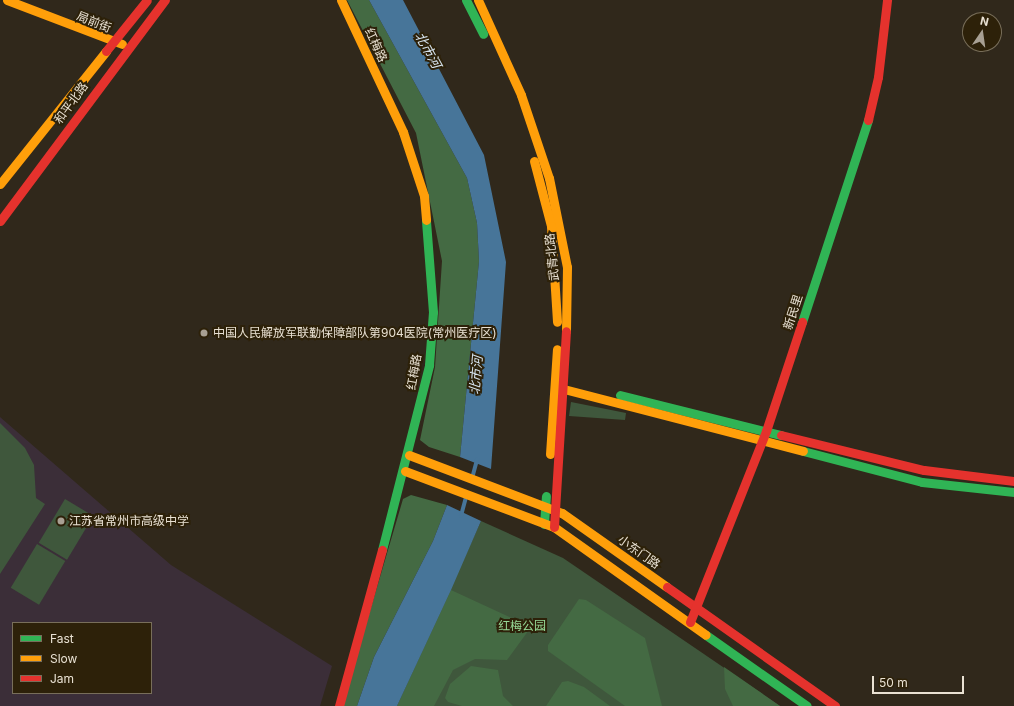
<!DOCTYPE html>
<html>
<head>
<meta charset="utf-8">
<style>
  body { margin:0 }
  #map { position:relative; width:1014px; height:706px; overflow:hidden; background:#30281b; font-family:Inter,"Noto Sans SC",sans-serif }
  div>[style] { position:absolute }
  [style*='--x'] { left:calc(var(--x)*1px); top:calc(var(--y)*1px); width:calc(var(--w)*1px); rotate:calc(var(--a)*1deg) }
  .education>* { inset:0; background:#3b2e38 }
  .green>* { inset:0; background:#3f573c; transform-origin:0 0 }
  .forest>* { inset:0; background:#446a43 }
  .water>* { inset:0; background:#477599 }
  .stream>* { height:3.5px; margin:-1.75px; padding:0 1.75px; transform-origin:1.75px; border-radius:1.75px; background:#477599 }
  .fast>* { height:9px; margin:-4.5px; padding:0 4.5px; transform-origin:4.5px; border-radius:4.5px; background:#30b455 }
  .slow>* { height:9px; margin:-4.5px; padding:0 4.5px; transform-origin:4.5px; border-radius:4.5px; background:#ff9f0a }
  .jam>* { height:9px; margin:-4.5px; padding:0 4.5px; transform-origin:4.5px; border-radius:4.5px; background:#e5322d }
  .dots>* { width:11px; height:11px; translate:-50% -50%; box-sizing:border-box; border:2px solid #2d2109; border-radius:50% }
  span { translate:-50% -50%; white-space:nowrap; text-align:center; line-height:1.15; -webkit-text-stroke:4px #2d2109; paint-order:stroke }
  .street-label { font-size:12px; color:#e9e1d3 }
  .poi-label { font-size:12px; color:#e9e1d3 }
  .left { translate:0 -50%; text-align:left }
  .park-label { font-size:12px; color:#96d997 }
  .water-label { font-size:13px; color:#d8e6f2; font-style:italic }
  .legend { position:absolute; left:12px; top:622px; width:140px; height:72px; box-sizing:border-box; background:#2d2109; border:1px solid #786e5a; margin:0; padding:5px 7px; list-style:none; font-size:12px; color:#e9e1d3 }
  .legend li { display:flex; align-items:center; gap:8px; height:20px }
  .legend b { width:20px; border:1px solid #786e5a }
  .north { position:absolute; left:962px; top:12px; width:40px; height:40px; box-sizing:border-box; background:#2d2109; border:1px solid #786e5a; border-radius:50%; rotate:13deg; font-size:11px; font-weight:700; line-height:16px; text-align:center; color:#e9e1d3 }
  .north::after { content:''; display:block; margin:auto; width:14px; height:18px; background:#a8a093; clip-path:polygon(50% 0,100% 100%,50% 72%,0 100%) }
  .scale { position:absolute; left:872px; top:676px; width:92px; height:18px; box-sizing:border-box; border:2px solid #e9e1d3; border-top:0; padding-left:5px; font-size:12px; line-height:14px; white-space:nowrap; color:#e9e1d3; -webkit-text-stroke:3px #2d2109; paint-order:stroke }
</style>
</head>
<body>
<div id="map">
  <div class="education">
    <i style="clip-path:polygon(evenodd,0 417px,171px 565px,332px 666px,320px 706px,0 706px,0 417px,13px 623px,151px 623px,151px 693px,13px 693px,13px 623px)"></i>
  </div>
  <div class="green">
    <i style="clip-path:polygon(571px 402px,626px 413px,625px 420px,569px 416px)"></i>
    <i style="clip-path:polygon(0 423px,25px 448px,34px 465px,36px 498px,45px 504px,0 574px)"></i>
    <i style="left:65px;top:499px;width:33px;height:51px;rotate:31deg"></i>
    <i style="clip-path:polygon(481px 521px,563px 558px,780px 706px,397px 706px)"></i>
    <i style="left:37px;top:544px;width:33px;height:51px;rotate:31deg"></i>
  </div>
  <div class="forest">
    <i style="clip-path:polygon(347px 0,369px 0,467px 178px,477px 223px,479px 261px,460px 457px,429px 447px,420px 440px,435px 367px,442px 261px,416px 133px)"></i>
    <i style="clip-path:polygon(411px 495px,447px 505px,433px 541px,374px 657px,357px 706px,342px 706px,403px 499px)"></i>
    <i style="clip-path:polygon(451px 590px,531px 627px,507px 660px,475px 659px,453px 670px,434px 706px,397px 706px)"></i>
    <i style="clip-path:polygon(579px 599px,586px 600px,645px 638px,662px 706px,625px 706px,548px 651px,548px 645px)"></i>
    <i style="clip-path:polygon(471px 666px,498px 670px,503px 696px,513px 706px,462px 706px,448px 702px,445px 698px,450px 684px)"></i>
    <i style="clip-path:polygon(724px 667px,780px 706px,733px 706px,725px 689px)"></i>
    <i style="clip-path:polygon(568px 681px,584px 687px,610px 706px,546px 706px,562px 682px)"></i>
  </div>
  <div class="water">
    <i style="clip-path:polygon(369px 0,403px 0,484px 155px,506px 262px,491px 469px,460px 457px,479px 261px,477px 223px,467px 178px)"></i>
    <i style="clip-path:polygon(447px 505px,481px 521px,451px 590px,397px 706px,357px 706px,374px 657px,433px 541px)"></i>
  </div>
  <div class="stream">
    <i style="--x:473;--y:475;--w:16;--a:-75"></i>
    <i style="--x:461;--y:516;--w:20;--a:-75"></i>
  </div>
  <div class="fast">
    <i style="--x:466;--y:0;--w:38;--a:63"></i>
    <i style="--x:802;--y:322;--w:213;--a:-71.9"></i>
    <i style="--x:620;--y:395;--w:166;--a:14"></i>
    <i style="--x:803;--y:451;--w:123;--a:14.6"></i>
    <i style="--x:922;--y:482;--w:93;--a:6.2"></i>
    <i style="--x:544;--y:524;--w:28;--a:-86"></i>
    <i style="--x:382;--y:550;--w:191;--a:-75.7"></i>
    <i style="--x:429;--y:365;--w:53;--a:-85.7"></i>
    <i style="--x:433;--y:312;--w:92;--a:-94.4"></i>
    <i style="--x:706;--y:635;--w:123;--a:35.1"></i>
  </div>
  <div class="slow">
    <i style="--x:7;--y:0;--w:123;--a:20.9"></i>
    <i style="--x:341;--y:0;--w:146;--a:64.8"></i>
    <i style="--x:403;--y:132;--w:67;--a:71.8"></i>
    <i style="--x:424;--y:196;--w:24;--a:85"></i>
    <i style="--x:478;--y:0;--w:104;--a:65.6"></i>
    <i style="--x:521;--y:95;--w:88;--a:71.4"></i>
    <i style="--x:549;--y:178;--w:91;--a:78.6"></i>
    <i style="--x:567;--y:267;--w:64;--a:90.9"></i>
    <i style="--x:534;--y:161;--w:67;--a:75.3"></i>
    <i style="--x:551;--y:226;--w:96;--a:86.4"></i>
    <i style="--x:0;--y:184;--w:170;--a:-51.4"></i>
    <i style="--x:556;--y:387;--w:255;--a:14.5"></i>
    <i style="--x:550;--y:454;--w:105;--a:-86.2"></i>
    <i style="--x:409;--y:455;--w:164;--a:20.8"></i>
    <i style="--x:562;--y:513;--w:128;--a:35.2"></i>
    <i style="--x:405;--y:471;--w:159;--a:20.6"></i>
    <i style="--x:554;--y:527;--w:186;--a:35.4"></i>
  </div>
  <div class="jam">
    <i style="--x:106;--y:51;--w:65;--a:-51.2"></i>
    <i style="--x:868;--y:120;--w:44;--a:-76.9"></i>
    <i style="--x:878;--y:77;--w:78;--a:-83.3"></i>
    <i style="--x:0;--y:221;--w:276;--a:-53.3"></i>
    <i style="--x:781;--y:435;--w:147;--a:13.8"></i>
    <i style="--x:924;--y:470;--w:91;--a:7"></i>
    <i style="--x:554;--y:527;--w:196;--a:-86.5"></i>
    <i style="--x:667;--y:587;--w:206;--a:35.3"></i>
    <i style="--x:690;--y:622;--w:206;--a:-68.3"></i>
    <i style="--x:766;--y:431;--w:115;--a:-71.7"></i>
    <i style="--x:339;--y:706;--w:162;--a:-74.6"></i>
  </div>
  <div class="dots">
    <i style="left:204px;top:333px;background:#a8a093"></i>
    <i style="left:61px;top:521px;background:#a8a093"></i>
  </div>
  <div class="street-label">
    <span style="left:94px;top:22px;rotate:22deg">局前街</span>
    <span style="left:376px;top:45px;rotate:65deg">红梅路</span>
    <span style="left:71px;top:103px;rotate:-54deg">和平北路</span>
    <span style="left:552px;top:257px;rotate:-96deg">武青北路</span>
    <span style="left:793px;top:312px;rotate:-72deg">新民里</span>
    <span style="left:414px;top:372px;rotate:-80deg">红梅路</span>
    <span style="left:639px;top:552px;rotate:35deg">小东门路</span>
  </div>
  <div class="poi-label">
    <span class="left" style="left:213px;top:333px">中国人民解放军联勤保障部队第904医院(常州医疗区)</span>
    <span class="left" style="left:69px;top:521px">江苏省常州市高级中学</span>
  </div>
  <div class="park-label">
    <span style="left:522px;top:626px">红梅公园</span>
  </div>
  <div class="water-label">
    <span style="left:428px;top:50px;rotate:61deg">北市河</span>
    <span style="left:476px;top:375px;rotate:-85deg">北市河</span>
  </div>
  <ul class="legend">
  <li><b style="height:5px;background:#30b455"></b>Fast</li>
  <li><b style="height:5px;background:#ff9f0a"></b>Slow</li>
  <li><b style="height:5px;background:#e5322d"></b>Jam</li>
  </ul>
  <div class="north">N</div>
  <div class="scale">50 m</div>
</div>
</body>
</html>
